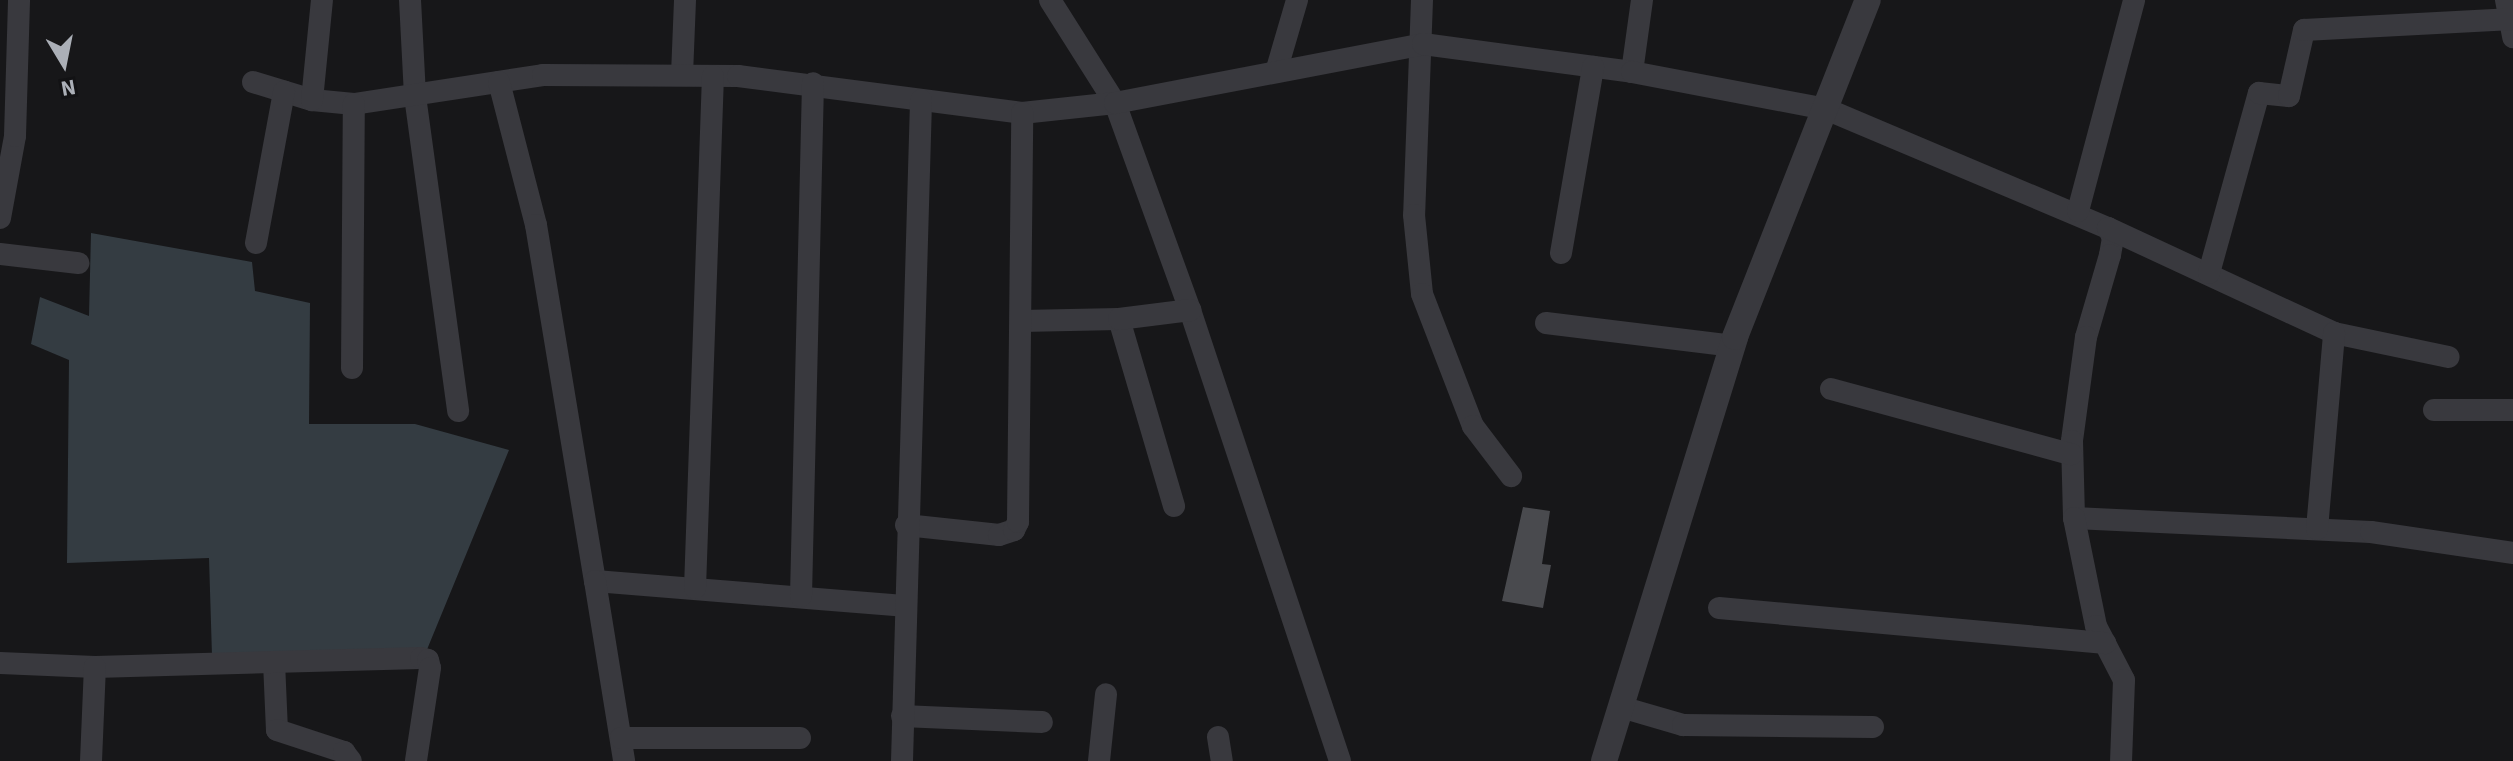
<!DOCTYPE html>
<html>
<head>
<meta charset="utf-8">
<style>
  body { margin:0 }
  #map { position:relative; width:2513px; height:761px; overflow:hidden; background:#171719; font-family:"Source Sans 3",sans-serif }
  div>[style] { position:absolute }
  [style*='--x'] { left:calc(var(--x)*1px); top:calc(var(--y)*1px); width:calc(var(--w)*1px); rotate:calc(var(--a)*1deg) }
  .water>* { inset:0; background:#343c42 }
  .building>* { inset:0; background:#494a4e }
  .minor>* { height:22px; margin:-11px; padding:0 11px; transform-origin:11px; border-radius:11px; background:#39393e }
  .tertiary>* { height:26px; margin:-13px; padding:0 13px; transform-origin:13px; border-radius:13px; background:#39393e }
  span { translate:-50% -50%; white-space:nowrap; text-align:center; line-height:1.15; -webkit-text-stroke:6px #121214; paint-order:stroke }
  .north { position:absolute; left:24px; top:24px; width:80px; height:80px; -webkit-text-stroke:6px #121214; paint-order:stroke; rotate:170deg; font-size:22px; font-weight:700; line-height:32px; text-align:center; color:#abafb7 }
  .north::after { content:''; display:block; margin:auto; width:28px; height:36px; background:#abafb7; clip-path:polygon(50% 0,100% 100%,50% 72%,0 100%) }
</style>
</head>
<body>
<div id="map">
  <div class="water">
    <i style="clip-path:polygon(91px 233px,252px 262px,255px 291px,310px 303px,309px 424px,415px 424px,509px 450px,426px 652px,212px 656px,209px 558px,67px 563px,69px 360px,31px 344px,40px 297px,89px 316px)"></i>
  </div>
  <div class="building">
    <i style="clip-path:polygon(1523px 507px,1550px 511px,1542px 564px,1551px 565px,1543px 608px,1502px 601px)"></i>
  </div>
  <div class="minor">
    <i style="--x:410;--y:0;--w:96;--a:87"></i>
    <i style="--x:415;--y:96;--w:318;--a:82.2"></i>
    <i style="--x:1050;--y:0;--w:122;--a:57.7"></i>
    <i style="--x:1115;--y:103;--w:220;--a:70.1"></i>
    <i style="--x:1190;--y:310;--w:475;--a:71.6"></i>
    <i style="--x:1422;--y:0;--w:215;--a:92.1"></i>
    <i style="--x:1414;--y:215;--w:79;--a:84.2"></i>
    <i style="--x:1422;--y:294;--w:142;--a:68.9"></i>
    <i style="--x:1473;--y:426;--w:63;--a:52.8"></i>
    <i style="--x:2506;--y:0;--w:38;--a:79"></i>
    <i style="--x:1276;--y:72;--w:75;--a:-73.7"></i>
    <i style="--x:1632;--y:72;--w:73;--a:-82.1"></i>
    <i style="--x:682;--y:75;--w:75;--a:-87.7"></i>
    <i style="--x:253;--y:82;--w:62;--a:17"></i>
    <i style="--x:312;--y:100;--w:42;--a:5.4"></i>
    <i style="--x:354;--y:104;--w:191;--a:-8.7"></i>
    <i style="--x:543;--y:75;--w:195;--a:0.3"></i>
    <i style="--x:738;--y:76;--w:286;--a:7.4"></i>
    <i style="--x:1022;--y:113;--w:94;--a:-6.1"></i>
    <i style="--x:1115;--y:103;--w:314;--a:-10.8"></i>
    <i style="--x:1423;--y:44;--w:211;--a:7.6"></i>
    <i style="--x:1632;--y:72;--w:197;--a:10.8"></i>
    <i style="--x:1826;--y:109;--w:306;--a:22.9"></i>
    <i style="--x:2108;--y:228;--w:11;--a:63"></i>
    <i style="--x:2113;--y:238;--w:17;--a:100"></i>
    <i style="--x:2110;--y:255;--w:85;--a:106.3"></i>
    <i style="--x:2086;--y:337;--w:105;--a:97.7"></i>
    <i style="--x:2072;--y:441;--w:77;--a:88.5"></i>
    <i style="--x:2074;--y:518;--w:297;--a:2.7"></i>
    <i style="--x:2371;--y:532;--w:144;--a:8.4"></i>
    <i style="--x:499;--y:82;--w:148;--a:75.5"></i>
    <i style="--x:536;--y:225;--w:361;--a:80.6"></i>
    <i style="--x:595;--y:581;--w:310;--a:4.6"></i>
    <i style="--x:312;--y:100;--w:100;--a:-84.3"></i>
    <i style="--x:2078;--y:211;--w:218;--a:-75.1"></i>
    <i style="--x:0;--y:218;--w:83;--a:-79.6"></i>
    <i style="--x:15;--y:136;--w:136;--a:-88.3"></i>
    <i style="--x:2108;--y:228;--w:249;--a:24.9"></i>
    <i style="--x:2334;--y:333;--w:117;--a:11.8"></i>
    <i style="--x:256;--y:243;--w:154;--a:-79.5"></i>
    <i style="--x:1561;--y:253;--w:189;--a:-80.2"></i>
    <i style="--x:0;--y:254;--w:79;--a:6.6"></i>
    <i style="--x:2209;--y:273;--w:187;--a:-74.5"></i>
    <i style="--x:2259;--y:93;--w:30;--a:6"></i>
    <i style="--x:2289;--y:96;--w:68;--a:-77.2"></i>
    <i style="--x:2304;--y:30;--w:209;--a:-3"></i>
    <i style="--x:1119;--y:319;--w:195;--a:73.6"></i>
    <i style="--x:1021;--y:321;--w:98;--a:-1.2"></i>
    <i style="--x:1119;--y:319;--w:72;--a:-7.2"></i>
    <i style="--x:1546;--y:323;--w:187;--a:7"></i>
    <i style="--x:352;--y:368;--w:264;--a:-89.6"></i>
    <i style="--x:1831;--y:389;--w:249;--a:15.2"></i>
    <i style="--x:2434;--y:410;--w:79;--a:0"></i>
    <i style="--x:2074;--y:518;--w:110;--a:78.5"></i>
    <i style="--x:2096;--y:626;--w:61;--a:62.6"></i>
    <i style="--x:2124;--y:680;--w:81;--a:92.1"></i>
    <i style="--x:906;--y:525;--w:94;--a:6.1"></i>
    <i style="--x:999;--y:535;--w:16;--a:-18"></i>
    <i style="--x:1014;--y:530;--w:9;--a:-63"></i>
    <i style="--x:1018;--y:522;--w:409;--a:-89.4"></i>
    <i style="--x:2317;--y:529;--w:197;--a:-85"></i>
    <i style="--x:595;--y:581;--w:182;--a:80.8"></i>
    <i style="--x:695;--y:588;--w:512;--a:-87.99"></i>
    <i style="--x:801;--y:596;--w:513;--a:-88.66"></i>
    <i style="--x:1719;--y:608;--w:388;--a:5.2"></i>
    <i style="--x:274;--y:662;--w:68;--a:87.5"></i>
    <i style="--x:277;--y:730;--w:71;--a:18.2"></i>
    <i style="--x:344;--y:752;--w:11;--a:52"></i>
    <i style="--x:0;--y:663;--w:95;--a:2.4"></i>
    <i style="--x:95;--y:667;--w:326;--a:-1.6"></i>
    <i style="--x:421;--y:658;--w:7;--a:16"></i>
    <i style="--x:428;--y:660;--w:8;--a:76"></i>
    <i style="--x:430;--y:668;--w:94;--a:98.6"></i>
    <i style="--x:1621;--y:707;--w:65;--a:16.2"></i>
    <i style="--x:1683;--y:725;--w:190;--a:0.6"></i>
    <i style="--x:902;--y:716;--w:140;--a:2.5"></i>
    <i style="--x:1218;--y:737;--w:24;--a:81"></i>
    <i style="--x:621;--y:738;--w:179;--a:0"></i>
    <i style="--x:91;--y:761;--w:94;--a:-87.6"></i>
    <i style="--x:902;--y:761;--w:661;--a:-88.35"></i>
    <i style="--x:1099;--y:761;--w:67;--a:-84"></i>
  </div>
  <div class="tertiary">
    <i style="--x:1604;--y:761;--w:444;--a:-72.8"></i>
    <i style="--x:1735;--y:337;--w:362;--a:-68.5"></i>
  </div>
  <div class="north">N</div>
</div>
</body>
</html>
